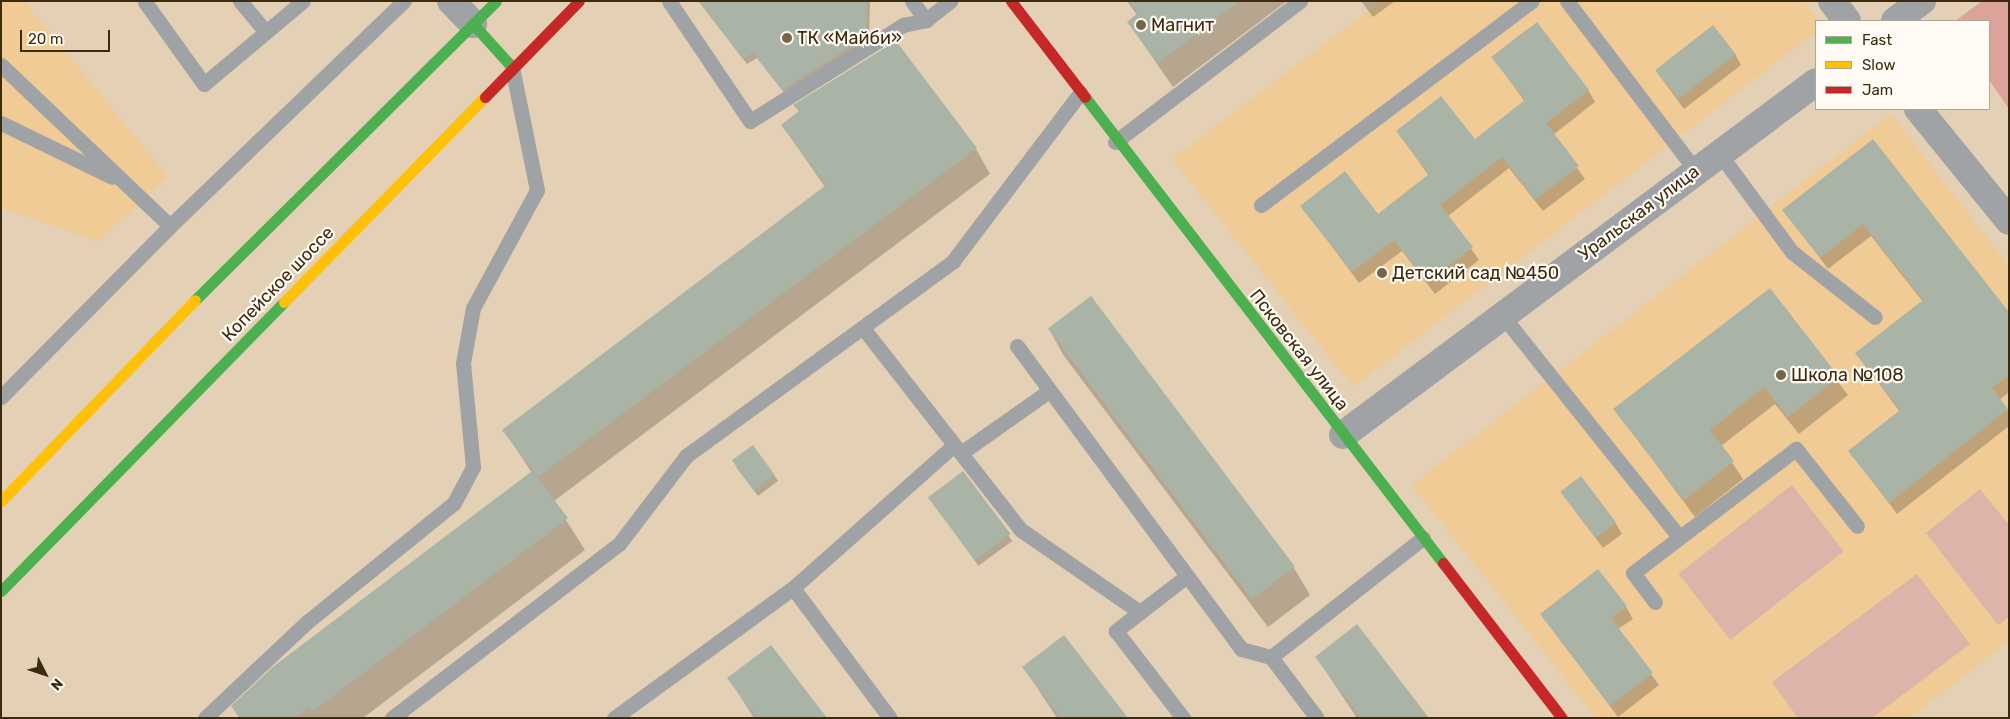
<!DOCTYPE html>
<html>
<head>
<meta charset="utf-8">
<style>
  body { margin:0 }
  #map { position:relative; width:2010px; height:719px; overflow:hidden; background:#e4d0b4; font-family:Rubik,sans-serif }
  div>[style] { position:absolute }
  [style*='--x'] { left:calc(var(--x)*1px); top:calc(var(--y)*1px); width:calc(var(--w)*1px); rotate:calc(var(--a)*1deg) }
  .built>* { inset:0; background:#f0cb96 }
  .green>* { inset:0; background:#dcb4a9; transform-origin:0 0 }
  .forest>* { inset:0; background:#dca39b }
  .shadow>* { inset:0; background:#0003; transform-origin:0 0 }
  .building>* { inset:0; background:#a9b4a7; transform-origin:0 0 }
  .lane>* { height:15px; margin:-7.5px; padding:0 7.5px; transform-origin:7.5px; border-radius:7.5px; background:#9fa3a6 }
  .street>* { height:28px; margin:-14px; padding:0 14px; transform-origin:14px; border-radius:14px; background:#9fa3a6 }
  .fast>* { height:11px; margin:-5.5px; padding:0 5.5px; transform-origin:5.5px; border-radius:5.5px; background:#4caf50 }
  .slow>* { height:11px; margin:-5.5px; padding:0 5.5px; transform-origin:5.5px; border-radius:5.5px; background:#ffc107 }
  .jam>* { height:11px; margin:-5.5px; padding:0 5.5px; transform-origin:5.5px; border-radius:5.5px; background:#c62828 }
  .dots>* { width:14px; height:14px; translate:-50% -50%; box-sizing:border-box; border:2px solid #fffaf4; border-radius:50% }
  span { translate:-50% -50%; white-space:nowrap; text-align:center; line-height:1.15; -webkit-text-stroke:4.5px #fffaf4; paint-order:stroke }
  .poi-label { font-size:18px; color:#3d2b10 }
  .left { translate:0 -50%; text-align:left }
  .street-label { font-size:18px; color:#3d2b10 }
  .frame { position:absolute; inset:0; border:2px solid #3d2b10; pointer-events:none }
  .legend { position:absolute; left:1815px; top:20px; width:175px; height:90px; box-sizing:border-box; background:#fffaf4; border:1px solid #b1a799; margin:0; padding:6px 9px; list-style:none; font-size:15px; color:#3d2b10 }
  .legend li { display:flex; align-items:center; gap:10px; height:25px }
  .legend b { width:25px; border:1px solid #b1a799 }
  .north { position:absolute; left:20px; top:649px; width:50px; height:50px; -webkit-text-stroke:4px #fffaf4; paint-order:stroke; rotate:131deg; font-size:14px; font-weight:700; line-height:20px; text-align:center; color:#3d2b10 }
  .north::after { content:''; display:block; margin:auto; width:18px; height:22px; background:#3d2b10; clip-path:polygon(50% 0,100% 100%,50% 72%,0 100%) }
  .scale { position:absolute; left:20px; top:30px; width:90px; height:22px; box-sizing:border-box; border:2px solid #3d2b10; border-top:0; padding-left:6px; font-size:15px; line-height:18px; white-space:nowrap; color:#3d2b10; -webkit-text-stroke:4px #fffaf4; paint-order:stroke }
</style>
</head>
<body>
<div id="map">
  <div class="built">
    <i style="clip-path:polygon(1px 1px,24px 1px,168px 177px,98px 241px,1px 208px)"></i>
    <i style="clip-path:polygon(1381px 1px,1802px 1px,1820px 21px,1816px 21px,1816px 32px,1353px 387px,1172px 159px)"></i>
    <i style="clip-path:polygon(1891px 114px,2009px 266px,2009px 641px,1909px 718px,1596px 718px,1412px 485px)"></i>
  </div>
  <div class="green">
    <i style="left:1792px;top:485px;width:84px;height:144px;rotate:52deg"></i>
    <i style="clip-path:polygon(1980px 489px,2009px 525px,2009px 617px,1998px 625px,1926px 533px)"></i>
    <i style="clip-path:polygon(1917px 574px,1970px 644px,1872px 718px,1798px 718px,1772px 682px)"></i>
  </div>
  <div class="forest">
    <i style="clip-path:polygon(1982px 1px,2009px 1px,2009px 109px,1989px 80px,1989px 21px,1955px 21px)"></i>
  </div>
  <div class="shadow">
    <i style="clip-path:polygon(739px 1px,870px 1px,869px 43px,786px 95px,757px 58px,747px 64px,705px 8px)"></i>
    <i style="clip-path:polygon(1127px 1px,1287px 1px,1173px 87px,1128px 22px,1137px 15px)"></i>
    <i style="clip-path:polygon(1361px 1px,1395px 1px,1373px 17px)"></i>
    <i style="clip-path:polygon(1735px 54px,1741px 65px,1684px 109px,1656px 71px)"></i>
    <i style="clip-path:polygon(1493px 57px,1588px 90px,1595px 102px,1553px 135px,1585px 179px,1543px 211px,1509px 168px,1448px 216px,1479px 260px,1435px 294px,1402px 251px,1359px 283px,1302px 206px,1378px 216px,1429px 176px,1397px 131px,1475px 141px,1525px 102px)"></i>
    <i style="clip-path:polygon(795px 105px,976px 149px,990px 174px,554px 501px,585px 550px,363px 718px,239px 718px,233px 707px,532px 473px,504px 430px,825px 187px,782px 125px,799px 112px)"></i>
    <i style="clip-path:polygon(1873px 140px,2009px 314px,2009px 392px,1999px 400px,2009px 412px,2009px 426px,1897px 514px,1850px 451px,1900px 412px,1857px 354px,1923px 302px,1871px 236px,1828px 269px,1784px 210px)"></i>
    <i style="clip-path:polygon(1769px 290px,1848px 395px,1799px 434px,1775px 404px,1721px 446px,1743px 479px,1695px 517px,1615px 409px)"></i>
    <i style="clip-path:polygon(1049px 329px,1294px 568px,1310px 595px,1268px 627px,1064px 356px)"></i>
    <i style="clip-path:polygon(736px 467px,774px 475px,778px 481px,758px 496px)"></i>
    <i style="left:963px;top:473px;width:84px;height:42px;rotate:54deg"></i>
    <i style="clip-path:polygon(1562px 492px,1615px 522px,1622px 534px,1603px 548px)"></i>
    <i style="clip-path:polygon(1626px 607px,1633px 619px,1618px 629px,1659px 685px,1618px 717px,1541px 614px)"></i>
    <i style="clip-path:polygon(1317px 658px,1427px 718px,1357px 718px)"></i>
    <i style="clip-path:polygon(1024px 668px,1126px 718px,1057px 718px)"></i>
    <i style="clip-path:polygon(729px 679px,826px 718px,754px 718px)"></i>
  </div>
  <div class="building">
    <i style="clip-path:polygon(698px 1px,867px 1px,866px 37px,782px 90px,753px 53px,743px 59px)"></i>
    <i style="clip-path:polygon(1129px 1px,1240px 1px,1158px 63px,1127px 22px,1138px 13px)"></i>
    <i style="clip-path:polygon(1537px 22px,1589px 90px,1546px 123px,1579px 166px,1535px 200px,1502px 157px,1440px 205px,1473px 247px,1427px 283px,1394px 240px,1352px 272px,1300px 206px,1345px 171px,1378px 214px,1429px 174px,1396px 131px,1441px 96px,1475px 139px,1525px 100px,1491px 57px)"></i>
    <i style="left:1713px;top:25px;width:37px;height:73px;rotate:52deg"></i>
    <i style="clip-path:polygon(896px 41px,977px 148px,538px 477px,502px 430px,826px 185px,781px 125px,799px 111px,793px 105px)"></i>
    <i style="clip-path:polygon(1873px 139px,2009px 312px,2009px 375px,1992px 388px,2008px 409px,1889px 503px,1848px 451px,1900px 410px,1855px 353px,1923px 300px,1863px 224px,1820px 258px,1782px 210px)"></i>
    <i style="clip-path:polygon(1770px 288px,1839px 377px,1788px 417px,1764px 387px,1710px 430px,1734px 461px,1684px 500px,1613px 409px)"></i>
    <i style="left:1091px;top:296px;width:339px;height:54px;rotate:53deg"></i>
    <i style="left:753px;top:445px;width:37px;height:26px;rotate:54deg"></i>
    <i style="clip-path:polygon(532px 471px,568px 518px,312px 712px,309px 707px,295px 718px,240px 718px,231px 706px,274px 666px)"></i>
    <i style="left:963px;top:471px;width:79px;height:44px;rotate:53deg"></i>
    <i style="left:1581px;top:476px;width:58px;height:26px;rotate:53deg"></i>
    <i style="clip-path:polygon(1598px 569px,1627px 606px,1611px 618px,1653px 673px,1610px 706px,1540px 614px)"></i>
    <i style="clip-path:polygon(1357px 624px,1429px 718px,1361px 718px,1315px 657px)"></i>
    <i style="clip-path:polygon(1064px 635px,1128px 718px,1061px 718px,1022px 667px)"></i>
    <i style="clip-path:polygon(771px 645px,827px 718px,757px 718px,727px 678px)"></i>
  </div>
  <div class="lane">
    <i style="--x:240;--y:1;--w:40;--a:50"></i>
    <i style="--x:669;--y:1;--w:145;--a:56"></i>
    <i style="--x:750;--y:121;--w:181;--a:-32.1"></i>
    <i style="--x:903;--y:25;--w:24;--a:-12"></i>
    <i style="--x:926;--y:20;--w:31;--a:-38"></i>
    <i style="--x:912;--y:1;--w:24;--a:54"></i>
    <i style="--x:1567;--y:1;--w:213;--a:52.8"></i>
    <i style="--x:145;--y:2;--w:101;--a:54.3"></i>
    <i style="--x:204;--y:84;--w:129;--a:-40"></i>
    <i style="--x:1;--y:65;--w:233;--a:43.6"></i>
    <i style="--x:1;--y:123;--w:123;--a:25.9"></i>
    <i style="--x:1115;--y:142;--w:233;--a:-37.3"></i>
    <i style="--x:1719;--y:153;--w:123;--a:53.6"></i>
    <i style="--x:1792;--y:252;--w:105;--a:38.1"></i>
    <i style="--x:1261;--y:205;--w:339;--a:-37"></i>
    <i style="--x:1502;--y:315;--w:284;--a:51.4"></i>
    <i style="--x:863;--y:328;--w:256;--a:52"></i>
    <i style="--x:1021;--y:530;--w:145;--a:34.6"></i>
    <i style="--x:1140;--y:612;--w:31;--a:142"></i>
    <i style="--x:1116;--y:631;--w:110;--a:52.4"></i>
    <i style="--x:1017;--y:346;--w:377;--a:53.5"></i>
    <i style="--x:1241;--y:649;--w:31;--a:15"></i>
    <i style="--x:1271;--y:657;--w:76;--a:53"></i>
    <i style="--x:1;--y:397;--w:240;--a:-45.3"></i>
    <i style="--x:170;--y:226;--w:325;--a:-43.9"></i>
    <i style="--x:961;--y:453;--w:108;--a:-35.2"></i>
    <i style="--x:793;--y:588;--w:162;--a:53.3"></i>
    <i style="--x:1655;--y:602;--w:36;--a:-127"></i>
    <i style="--x:1633;--y:573;--w:205;--a:-37.3"></i>
    <i style="--x:1796;--y:449;--w:98;--a:51.6"></i>
    <i style="--x:1140;--y:612;--w:59;--a:-37.5"></i>
    <i style="--x:1271;--y:657;--w:193;--a:-38.1"></i>
    <i style="--x:205;--y:718;--w:140;--a:-43.3"></i>
    <i style="--x:307;--y:622;--w:189;--a:-39"></i>
    <i style="--x:454;--y:503;--w:41;--a:-62.2"></i>
    <i style="--x:473;--y:467;--w:104;--a:-95.5"></i>
    <i style="--x:463;--y:363;--w:56;--a:-79.7"></i>
    <i style="--x:473;--y:308;--w:134;--a:-61.5"></i>
    <i style="--x:537;--y:190;--w:126;--a:-101.5"></i>
    <i style="--x:392;--y:718;--w:286;--a:-37.5"></i>
    <i style="--x:619;--y:544;--w:111;--a:-52.7"></i>
    <i style="--x:686;--y:456;--w:331;--a:-36.1"></i>
    <i style="--x:953;--y:261;--w:211;--a:-52.9"></i>
    <i style="--x:614;--y:718;--w:221;--a:-36"></i>
    <i style="--x:793;--y:588;--w:215;--a:-41.6"></i>
  </div>
  <div class="street">
    <i style="--x:451;--y:1;--w:32;--a:46"></i>
    <i style="--x:1832;--y:1;--w:25;--a:53"></i>
    <i style="--x:1895;--y:21;--w:34;--a:-37"></i>
    <i style="--x:1918;--y:109;--w:144;--a:50.9"></i>
    <i style="--x:1343;--y:435;--w:590;--a:-36.73"></i>
  </div>
  <div class="fast">
    <i style="--x:473;--y:24;--w:58;--a:47.8"></i>
    <i style="--x:1085;--y:97;--w:588;--a:52.47"></i>
    <i style="--x:195;--y:300;--w:424;--a:-44.8"></i>
    <i style="--x:1;--y:591;--w:404;--a:-45.6"></i>
  </div>
  <div class="slow">
    <i style="--x:284;--y:302;--w:287;--a:-45.6"></i>
    <i style="--x:1;--y:501;--w:279;--a:-46"></i>
  </div>
  <div class="jam">
    <i style="--x:1011;--y:1;--w:121;--a:52.4"></i>
    <i style="--x:485;--y:97;--w:134;--a:-45.6"></i>
    <i style="--x:1443;--y:563;--w:195;--a:52.5"></i>
  </div>
  <div class="dots">
    <i style="left:1141px;top:25px;background:#776549"></i>
    <i style="left:787px;top:38px;background:#776549"></i>
    <i style="left:1382px;top:273px;background:#776549"></i>
    <i style="left:1781px;top:375px;background:#776549"></i>
  </div>
  <div class="poi-label">
    <span class="left" style="left:1151px;top:25px">Магнит</span>
    <span class="left" style="left:797px;top:38px">ТК «Майби»</span>
    <span class="left" style="left:1392px;top:273px">Детский сад №450</span>
    <span class="left" style="left:1791px;top:375px">Школа №108</span>
  </div>
  <div class="street-label">
    <span style="left:1639px;top:213px;rotate:-37deg">Уральская улица</span>
    <span style="left:278px;top:284px;rotate:-46deg">Копейское шоссе</span>
    <span style="left:1299px;top:350px;rotate:52deg">Псковская улица</span>
  </div>
  <div class="frame"></div>
  <ul class="legend">
  <li><b style="height:6px;background:#4caf50"></b>Fast</li>
  <li><b style="height:6px;background:#ffc107"></b>Slow</li>
  <li><b style="height:6px;background:#c62828"></b>Jam</li>
  </ul>
  <div class="north">N</div>
  <div class="scale">20 m</div>
</div>
</body>
</html>
